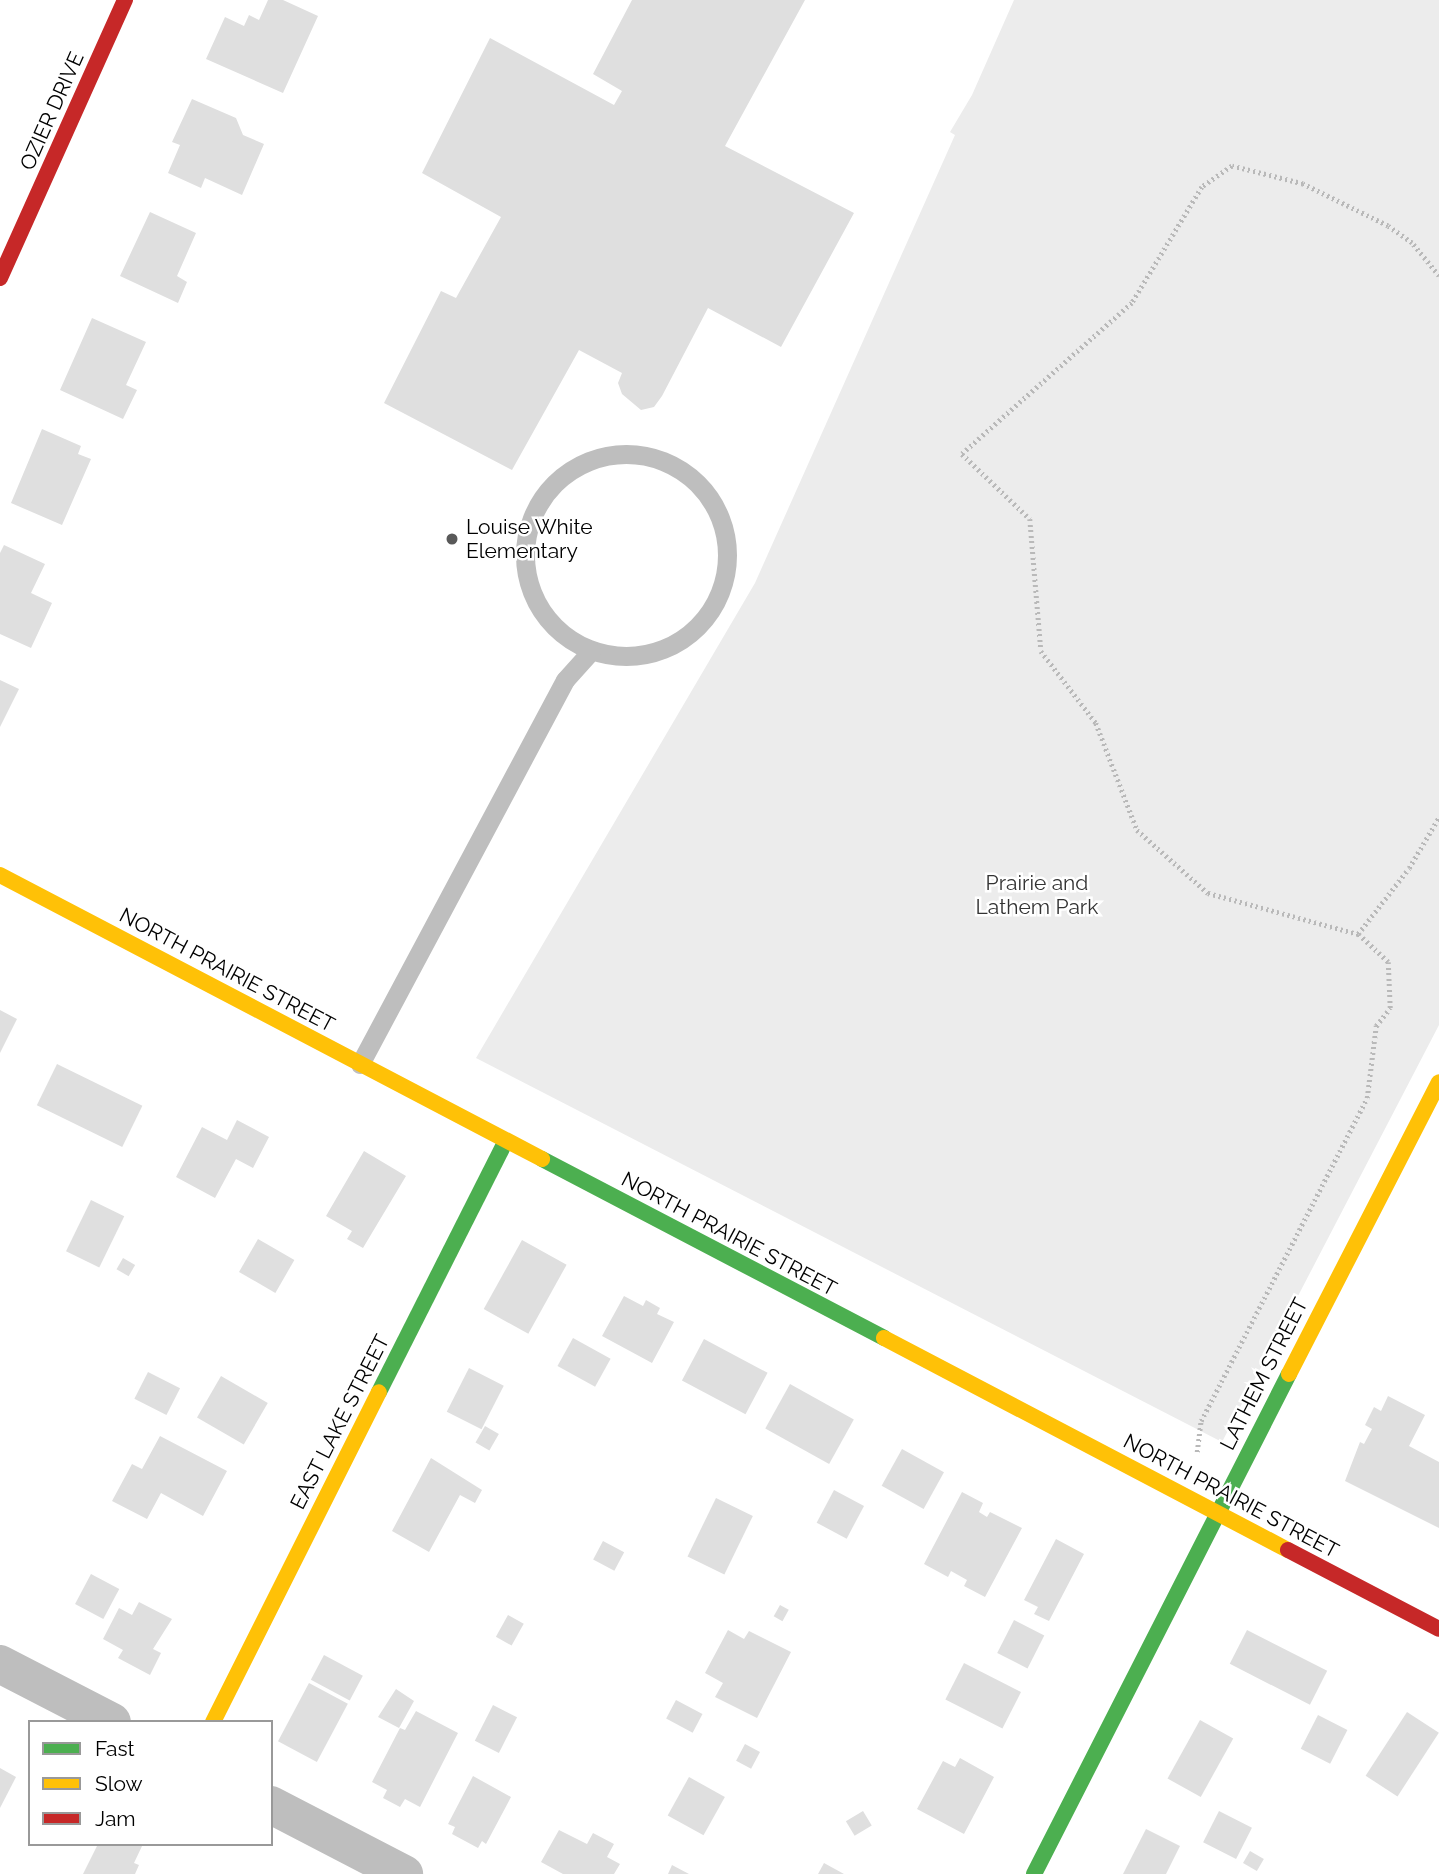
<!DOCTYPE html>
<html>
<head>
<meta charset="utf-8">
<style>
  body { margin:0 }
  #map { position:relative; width:1439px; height:1874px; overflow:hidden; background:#fff; font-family:Raleway,sans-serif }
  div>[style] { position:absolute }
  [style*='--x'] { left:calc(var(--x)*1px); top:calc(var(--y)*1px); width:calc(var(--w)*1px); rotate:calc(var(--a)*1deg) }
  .green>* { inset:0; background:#ececec }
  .building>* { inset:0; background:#dfdfdf; transform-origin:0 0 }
  .path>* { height:4.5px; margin-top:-2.25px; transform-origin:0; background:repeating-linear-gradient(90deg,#b9b9b9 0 2px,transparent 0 5.5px) }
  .lane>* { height:19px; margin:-9.5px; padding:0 9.5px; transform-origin:9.5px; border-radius:9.5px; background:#bebebe }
  .lane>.ring { margin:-9.5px; padding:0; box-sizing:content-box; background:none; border:19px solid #bebebe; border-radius:50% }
  .street>* { height:38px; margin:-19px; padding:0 19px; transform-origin:19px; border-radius:19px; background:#bebebe }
  .fast>* { height:16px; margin:-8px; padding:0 8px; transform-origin:8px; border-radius:8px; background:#4caf50 }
  .slow>* { height:16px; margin:-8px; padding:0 8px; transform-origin:8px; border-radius:8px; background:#ffc107 }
  .jam>* { height:16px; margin:-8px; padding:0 8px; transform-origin:8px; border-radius:8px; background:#c62828 }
  .dots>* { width:19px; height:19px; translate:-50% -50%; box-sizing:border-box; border:4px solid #fff; border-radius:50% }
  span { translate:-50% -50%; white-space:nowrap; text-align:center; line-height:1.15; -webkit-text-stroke:5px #fff; paint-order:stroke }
  .street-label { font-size:21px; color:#000 }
  .poi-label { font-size:21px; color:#000 }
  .left { translate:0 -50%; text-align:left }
  .park-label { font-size:21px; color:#333 }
  .legend { position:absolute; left:28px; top:1720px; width:245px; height:126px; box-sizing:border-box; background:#fff; border:2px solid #999; margin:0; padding:9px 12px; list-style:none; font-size:21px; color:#000 }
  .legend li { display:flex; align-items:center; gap:14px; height:35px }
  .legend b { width:35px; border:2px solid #999 }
</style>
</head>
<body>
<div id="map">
  <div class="green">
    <i style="clip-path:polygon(1014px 0,1439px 0,1439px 1025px,1222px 1442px,476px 1058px,755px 583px,955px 135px,950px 132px,972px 95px)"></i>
  </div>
  <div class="building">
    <i style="clip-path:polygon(268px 0,283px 0,318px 16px,283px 93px,206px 59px,225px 17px,244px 26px,249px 15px,259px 20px)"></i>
    <i style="clip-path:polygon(632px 0,805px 0,725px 146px,854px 213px,781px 347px,708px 308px,662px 396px,654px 407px,641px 410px,622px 394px,618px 383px,622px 373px,579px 350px,512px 470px,384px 403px,441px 291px,456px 298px,501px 217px,422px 173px,490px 38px,614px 105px,622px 91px,593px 74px)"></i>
    <i style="clip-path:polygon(192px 99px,236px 118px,243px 135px,264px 144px,242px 195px,205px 178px,201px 188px,168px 173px,180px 145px,172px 142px)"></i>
    <i style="clip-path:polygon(150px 212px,196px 233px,177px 276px,187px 282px,178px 303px,120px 276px)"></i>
    <i style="clip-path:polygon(92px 318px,146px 342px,126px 385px,137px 390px,123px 419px,60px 390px)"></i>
    <i style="clip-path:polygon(42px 429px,81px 446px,78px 454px,91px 459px,62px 525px,11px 503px)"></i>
    <i style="clip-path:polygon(4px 545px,45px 564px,31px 593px,52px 603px,31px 648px,0 634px,0 553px)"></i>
    <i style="clip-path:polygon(0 680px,19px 689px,0 727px)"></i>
    <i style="clip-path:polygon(0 1010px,17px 1019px,0 1053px)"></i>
    <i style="left:57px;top:1064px;width:95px;height:46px;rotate:26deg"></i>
    <i style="clip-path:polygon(237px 1120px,269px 1137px,253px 1168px,236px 1159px,215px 1198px,176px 1177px,202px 1127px,227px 1140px)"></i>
    <i style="clip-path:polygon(364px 1151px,406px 1176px,363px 1248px,347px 1239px,352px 1231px,326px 1216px)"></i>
    <i style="left:91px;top:1200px;width:37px;height:57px;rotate:26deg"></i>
    <i style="left:258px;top:1239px;width:42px;height:38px;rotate:30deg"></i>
    <i style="left:522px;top:1240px;width:51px;height:79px;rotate:29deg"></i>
    <i style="left:123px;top:1258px;width:14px;height:13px;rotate:30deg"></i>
    <i style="clip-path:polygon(624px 1296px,643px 1306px,646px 1300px,660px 1308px,657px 1314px,674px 1322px,652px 1363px,602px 1336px)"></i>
    <i style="left:573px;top:1338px;width:43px;height:32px;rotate:29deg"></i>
    <i style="left:704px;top:1339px;width:72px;height:47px;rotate:28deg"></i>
    <i style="left:469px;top:1368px;width:39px;height:49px;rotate:27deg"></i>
    <i style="left:148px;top:1372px;width:36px;height:30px;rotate:27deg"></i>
    <i style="left:221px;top:1376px;width:54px;height:48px;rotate:30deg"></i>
    <i style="left:790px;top:1384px;width:73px;height:51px;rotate:29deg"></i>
    <i style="clip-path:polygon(1388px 1396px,1425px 1415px,1409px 1446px,1439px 1462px,1439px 1528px,1345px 1481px,1360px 1442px,1364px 1444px,1372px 1429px,1365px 1425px,1374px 1407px,1381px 1411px)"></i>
    <i style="left:485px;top:1426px;width:16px;height:19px;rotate:30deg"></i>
    <i style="clip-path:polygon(160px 1436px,227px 1471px,203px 1516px,161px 1493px,147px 1519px,112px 1501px,132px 1464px,142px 1469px)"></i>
    <i style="left:902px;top:1449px;width:48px;height:42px;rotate:29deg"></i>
    <i style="clip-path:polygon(431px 1458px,482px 1490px,475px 1503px,460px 1495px,429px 1552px,392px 1531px)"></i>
    <i style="left:834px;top:1490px;width:34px;height:37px;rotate:28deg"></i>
    <i style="clip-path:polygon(962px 1492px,983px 1503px,979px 1512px,987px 1517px,990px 1512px,1022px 1528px,985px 1597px,964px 1586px,967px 1580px,951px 1571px,948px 1577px,924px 1564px)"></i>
    <i style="left:716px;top:1498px;width:41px;height:65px;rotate:26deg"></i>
    <i style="clip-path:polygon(1056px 1539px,1084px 1554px,1049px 1621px,1034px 1614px,1038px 1607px,1024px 1600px)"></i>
    <i style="left:603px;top:1541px;width:24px;height:21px;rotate:28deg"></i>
    <i style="left:91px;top:1574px;width:32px;height:34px;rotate:28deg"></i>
    <i style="clip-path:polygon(139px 1602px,172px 1619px,153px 1649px,161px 1653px,150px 1675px,118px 1658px,123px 1650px,103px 1639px,119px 1608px,132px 1615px)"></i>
    <i style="left:780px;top:1605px;width:10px;height:13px;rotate:29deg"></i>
    <i style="left:508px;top:1615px;width:18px;height:25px;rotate:29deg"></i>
    <i style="left:1014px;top:1620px;width:34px;height:37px;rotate:27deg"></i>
    <i style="clip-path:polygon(728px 1630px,744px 1639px,749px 1631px,791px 1652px,757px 1718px,715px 1697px,723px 1683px,705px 1673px)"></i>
    <i style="left:1247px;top:1630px;width:90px;height:38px;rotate:27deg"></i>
    <i style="left:324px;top:1655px;width:44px;height:28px;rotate:28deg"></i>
    <i style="left:964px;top:1663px;width:64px;height:41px;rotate:27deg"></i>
    <i style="left:309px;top:1683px;width:44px;height:66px;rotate:28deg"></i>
    <i style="clip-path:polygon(396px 1689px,414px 1701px,399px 1728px,378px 1717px)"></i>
    <i style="left:676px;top:1700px;width:30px;height:21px;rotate:28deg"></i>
    <i style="left:493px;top:1705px;width:27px;height:40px;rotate:27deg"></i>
    <i style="clip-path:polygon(416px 1711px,458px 1733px,420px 1807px,405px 1799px,400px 1807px,383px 1798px,387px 1790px,372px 1782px,400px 1728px,405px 1730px)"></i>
    <i style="left:1407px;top:1712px;width:38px;height:76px;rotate:33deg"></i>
    <i style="left:1318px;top:1715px;width:33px;height:38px;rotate:27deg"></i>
    <i style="left:1200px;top:1720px;width:38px;height:67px;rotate:29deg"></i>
    <i style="left:745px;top:1744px;width:17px;height:19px;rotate:28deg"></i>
    <i style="clip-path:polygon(960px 1758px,994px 1777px,964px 1834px,917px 1809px,943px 1761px,955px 1767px)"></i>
    <i style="clip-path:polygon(0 1768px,16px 1777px,0 1808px)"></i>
    <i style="clip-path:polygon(473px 1776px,511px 1797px,486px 1844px,482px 1841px,478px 1848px,452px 1834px,455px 1827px,448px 1824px)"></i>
    <i style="left:689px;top:1777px;width:41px;height:44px;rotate:29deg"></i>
    <i style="left:863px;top:1811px;width:17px;height:20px;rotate:59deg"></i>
    <i style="left:1219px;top:1811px;width:37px;height:35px;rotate:27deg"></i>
    <i style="clip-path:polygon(1146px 1829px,1180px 1846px,1166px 1874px,1123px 1874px)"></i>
    <i style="clip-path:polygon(559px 1830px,587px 1844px,593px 1833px,614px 1844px,607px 1857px,620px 1864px,614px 1874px,563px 1874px,541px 1862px)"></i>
    <i style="clip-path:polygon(98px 1844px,143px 1844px,134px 1863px,139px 1865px,135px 1874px,83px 1874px)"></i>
    <i style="left:1250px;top:1851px;width:16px;height:14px;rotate:30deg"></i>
    <i style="clip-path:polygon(824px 1863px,844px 1874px,818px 1874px)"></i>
    <i style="clip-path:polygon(672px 1865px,689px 1874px,668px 1874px)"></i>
  </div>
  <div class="path">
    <i style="--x:1439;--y:276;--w:43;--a:-129.3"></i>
    <i style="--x:1412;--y:243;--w:29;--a:-145"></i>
    <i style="--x:1388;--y:226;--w:95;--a:-153.7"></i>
    <i style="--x:1303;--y:184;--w:73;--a:-165.8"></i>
    <i style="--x:1232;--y:166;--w:37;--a:145"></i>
    <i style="--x:1202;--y:187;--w:135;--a:121.1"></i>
    <i style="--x:1132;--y:303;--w:227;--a:138.4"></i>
    <i style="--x:962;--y:454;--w:94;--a:43.7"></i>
    <i style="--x:1030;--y:519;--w:132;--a:85.2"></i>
    <i style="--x:1041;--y:651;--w:91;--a:52.6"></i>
    <i style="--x:1096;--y:723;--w:115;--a:69"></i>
    <i style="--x:1137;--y:830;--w:95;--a:41.6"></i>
    <i style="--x:1208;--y:893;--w:156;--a:15.3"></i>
    <i style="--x:1358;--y:934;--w:83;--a:-52.3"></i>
    <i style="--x:1409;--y:868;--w:59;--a:-59.5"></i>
    <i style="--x:1197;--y:1452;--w:31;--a:-83"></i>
    <i style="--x:1201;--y:1421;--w:363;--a:-62.8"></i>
    <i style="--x:1367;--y:1098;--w:73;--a:-82.9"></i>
    <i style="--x:1376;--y:1026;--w:23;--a:-52"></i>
    <i style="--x:1390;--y:1008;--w:46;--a:-92.5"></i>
    <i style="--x:1388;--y:962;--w:41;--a:-137"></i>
  </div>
  <div class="lane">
    <i class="ring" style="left:525px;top:454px;width:183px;height:183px"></i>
    <i style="--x:360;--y:1064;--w:435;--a:-61.9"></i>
    <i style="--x:565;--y:680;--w:39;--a:-48"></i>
  </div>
  <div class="street">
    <i style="--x:0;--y:1664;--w:126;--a:27.4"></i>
    <i style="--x:271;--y:1805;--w:150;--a:27.4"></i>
  </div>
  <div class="fast">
    <i style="--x:542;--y:1159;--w:386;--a:27.6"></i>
    <i style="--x:379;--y:1392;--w:281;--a:-63.2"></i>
    <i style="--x:1034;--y:1874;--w:561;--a:-62.98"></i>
  </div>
  <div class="slow">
    <i style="--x:0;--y:875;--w:612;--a:27.65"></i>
    <i style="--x:884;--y:1338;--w:456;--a:27.7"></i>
    <i style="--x:1289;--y:1374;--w:328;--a:-62.8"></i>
    <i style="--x:213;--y:1722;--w:369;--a:-63.3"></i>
  </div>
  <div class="jam">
    <i style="--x:0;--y:278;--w:305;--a:-65.8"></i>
    <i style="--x:1288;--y:1550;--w:170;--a:27.6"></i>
  </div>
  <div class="dots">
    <i style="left:452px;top:539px;background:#595959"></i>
  </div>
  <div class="street-label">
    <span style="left:52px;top:111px;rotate:-66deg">OZIER DRIVE</span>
    <span style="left:227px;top:970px;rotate:28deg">NORTH PRAIRIE STREET</span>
    <span style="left:729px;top:1234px;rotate:28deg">NORTH PRAIRIE STREET</span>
    <span style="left:1264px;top:1374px;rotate:-63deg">LATHEM STREET</span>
    <span style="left:340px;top:1422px;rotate:-63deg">EAST LAKE STREET</span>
    <span style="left:1231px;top:1496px;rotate:28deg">NORTH PRAIRIE STREET</span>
  </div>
  <div class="poi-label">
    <span class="left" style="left:466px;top:539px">Louise White<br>Elementary</span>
  </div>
  <div class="park-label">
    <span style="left:1037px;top:895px">Prairie and<br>Lathem Park</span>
  </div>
  <ul class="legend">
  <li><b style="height:9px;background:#4caf50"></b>Fast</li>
  <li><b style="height:9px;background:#ffc107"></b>Slow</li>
  <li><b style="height:9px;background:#c62828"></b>Jam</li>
  </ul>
</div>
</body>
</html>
